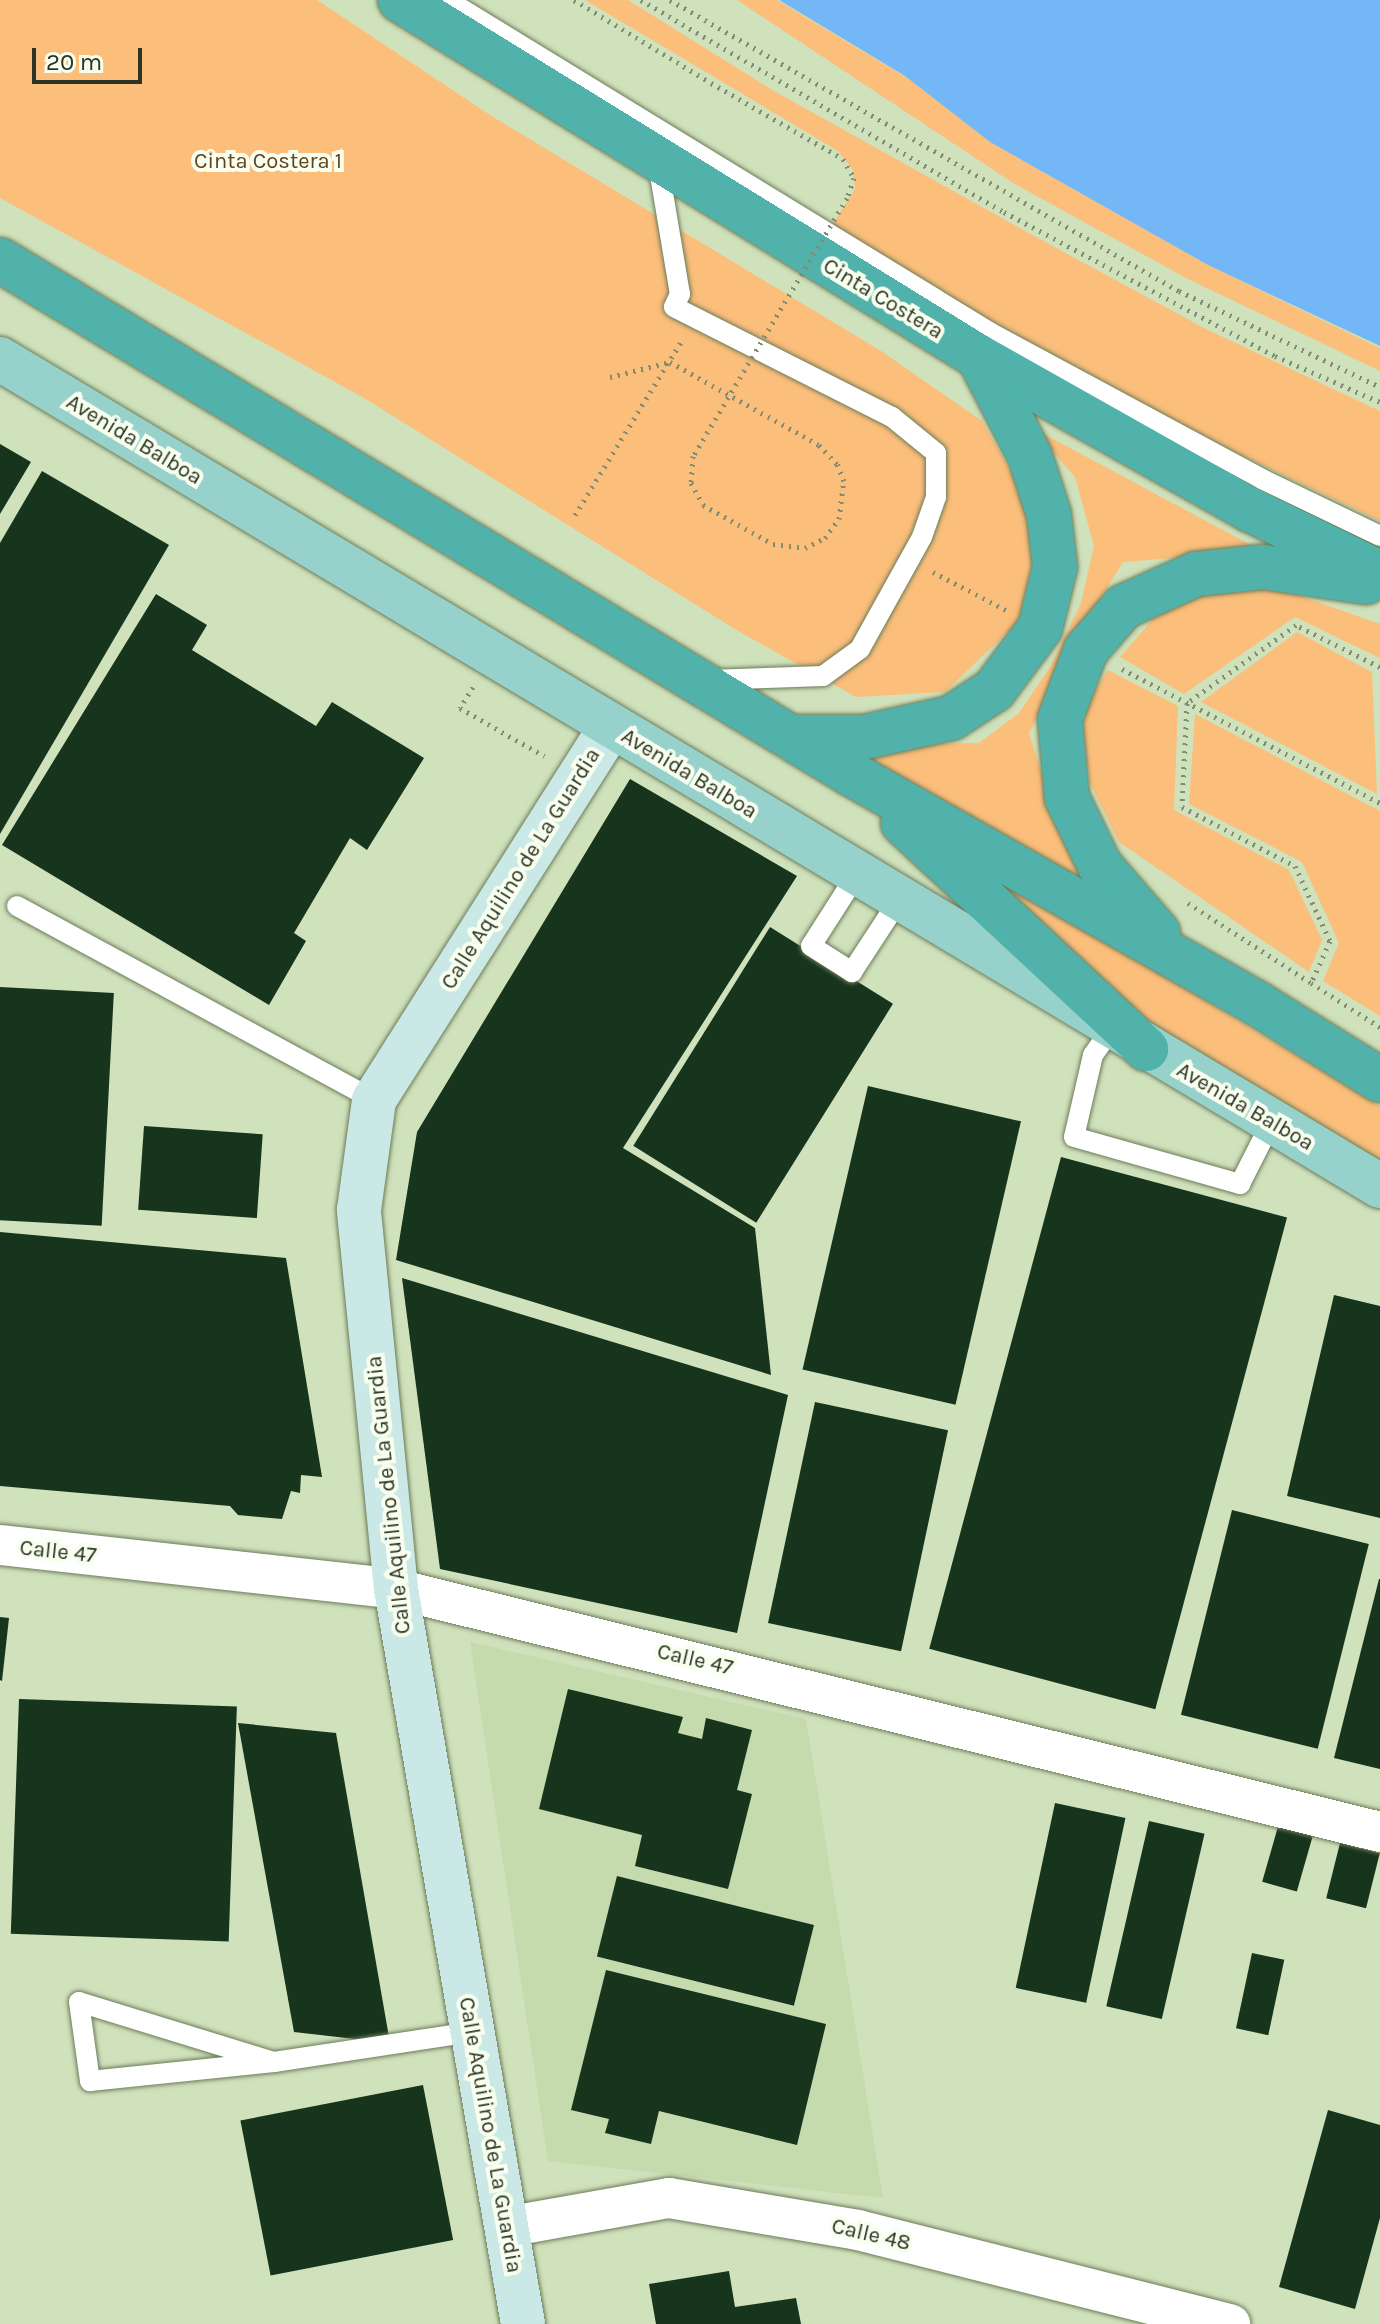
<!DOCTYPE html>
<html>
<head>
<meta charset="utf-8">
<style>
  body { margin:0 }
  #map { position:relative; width:1380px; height:2324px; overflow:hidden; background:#d0e2bc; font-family:Karla,sans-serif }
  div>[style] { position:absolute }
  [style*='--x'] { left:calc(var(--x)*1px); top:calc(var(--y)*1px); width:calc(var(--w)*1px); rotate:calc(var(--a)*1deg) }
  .built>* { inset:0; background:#c5daad }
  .green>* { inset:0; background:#fbbe7b }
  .water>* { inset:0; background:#74b7f7 }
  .building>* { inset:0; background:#17341c; transform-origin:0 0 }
  .path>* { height:5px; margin-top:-2.5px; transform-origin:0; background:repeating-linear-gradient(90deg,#808d72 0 2px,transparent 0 8px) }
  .roads { filter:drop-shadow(0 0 2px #6c7c59) drop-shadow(0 0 2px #6c7c59) }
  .lane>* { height:20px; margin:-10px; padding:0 10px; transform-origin:10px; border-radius:10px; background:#fff }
  .street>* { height:40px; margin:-20px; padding:0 20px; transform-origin:20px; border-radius:20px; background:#fff }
  .secondary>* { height:44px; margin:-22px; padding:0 22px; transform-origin:22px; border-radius:22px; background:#cae8e6 }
  .primary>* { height:44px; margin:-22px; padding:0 22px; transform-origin:22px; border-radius:22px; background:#96d1cc }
  .highway>* { height:44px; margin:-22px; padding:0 22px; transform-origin:22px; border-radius:22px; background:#50b2aa }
  .path-bridge>* { height:5px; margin-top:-2.5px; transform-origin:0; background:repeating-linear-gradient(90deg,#808d72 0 2px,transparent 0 8px) }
  span { translate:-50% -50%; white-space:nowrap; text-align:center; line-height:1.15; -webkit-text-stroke:8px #f8ffef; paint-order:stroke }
  .park-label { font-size:22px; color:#63431d }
  .street-label { font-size:22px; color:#2d3425 }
  .scale { position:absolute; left:32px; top:48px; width:110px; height:36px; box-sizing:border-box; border:4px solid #2d3425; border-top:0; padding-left:10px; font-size:24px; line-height:28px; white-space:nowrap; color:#2d3425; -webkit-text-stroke:6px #f8ffef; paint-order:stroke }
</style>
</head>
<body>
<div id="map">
  <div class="built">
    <i style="clip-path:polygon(470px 1642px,806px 1719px,883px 2198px,548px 2161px)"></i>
  </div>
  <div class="green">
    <i style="clip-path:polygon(0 0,317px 0,493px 117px,881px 351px,982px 421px,1041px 524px,1019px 621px,945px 692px,856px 697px,738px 631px,364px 398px,0 198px)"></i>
    <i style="clip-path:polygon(585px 0,628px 0,774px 91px,1025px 231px,1206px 329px,1380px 411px,1380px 521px,1180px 426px,827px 233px,855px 189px,853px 170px,838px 151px)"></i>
    <i style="clip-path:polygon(737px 0,777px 0,909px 79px,990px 142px,1208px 265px,1380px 348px,1380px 371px,1188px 279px,1013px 183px)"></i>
    <i style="clip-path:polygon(1031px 427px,1262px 551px,1123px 562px,1077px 636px,1029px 734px,1052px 802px,1113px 903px,827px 746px,979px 743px,1019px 713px,1050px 667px,1081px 603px,1094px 546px,1075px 477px)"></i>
    <i style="clip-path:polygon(1269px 585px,1380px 624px,1380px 658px,1295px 617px,1184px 694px,1120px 657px,1153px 619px,1189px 597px)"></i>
    <i style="clip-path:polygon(1297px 632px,1372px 672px,1377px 794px,1201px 702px)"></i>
    <i style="clip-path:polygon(1108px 670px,1178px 706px,1174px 810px,1289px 870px,1322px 940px,1309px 972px,1119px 842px,1090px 783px,1083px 729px,1088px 701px)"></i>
    <i style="clip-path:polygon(1195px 714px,1380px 811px,1380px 1016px,1323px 981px,1339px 943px,1302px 862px,1189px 804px)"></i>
    <i style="clip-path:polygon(932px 836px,1380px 1106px,1380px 1170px,1146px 1021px)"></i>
  </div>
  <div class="water">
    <i style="clip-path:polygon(779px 0,1380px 0,1380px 346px,1208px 265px,990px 142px,905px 76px)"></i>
  </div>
  <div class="building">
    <i style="clip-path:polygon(0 444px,31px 462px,0 514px)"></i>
    <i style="clip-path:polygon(42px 471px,169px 545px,0 834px,0 543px)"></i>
    <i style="clip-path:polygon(156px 594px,207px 625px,192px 650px,316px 726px,332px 702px,424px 758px,367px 850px,350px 838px,294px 933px,306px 941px,269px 1005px,2px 845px)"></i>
    <i style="clip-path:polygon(630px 779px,797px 876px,623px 1148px,755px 1228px,771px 1375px,396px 1260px,417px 1132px)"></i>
    <i style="left:770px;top:927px;width:145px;height:258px;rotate:32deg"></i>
    <i style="left:0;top:987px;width:114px;height:233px;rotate:3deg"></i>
    <i style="left:868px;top:1086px;width:157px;height:291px;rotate:13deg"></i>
    <i style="left:144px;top:1126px;width:119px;height:84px;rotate:4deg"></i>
    <i style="left:1061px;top:1157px;width:234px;height:509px;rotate:15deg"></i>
    <i style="clip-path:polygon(0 1232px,286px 1258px,322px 1477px,301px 1475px,300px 1493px,291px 1491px,282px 1519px,238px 1515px,230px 1506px,0 1486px)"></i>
    <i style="clip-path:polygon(402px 1278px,788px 1395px,737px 1633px,440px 1569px)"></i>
    <i style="clip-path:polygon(1334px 1295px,1380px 1306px,1380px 1518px,1287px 1496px)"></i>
    <i style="left:815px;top:1402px;width:136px;height:226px;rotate:12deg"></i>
    <i style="left:1232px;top:1510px;width:141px;height:211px;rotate:14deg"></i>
    <i style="clip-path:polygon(1379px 1579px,1380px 1579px,1380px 1769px,1334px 1758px)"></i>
    <i style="clip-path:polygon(0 1617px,9px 1618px,2px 1681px,0 1680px)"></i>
    <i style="clip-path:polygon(568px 1689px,683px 1717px,678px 1733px,702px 1739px,706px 1718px,752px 1730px,737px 1790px,752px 1794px,728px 1889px,635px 1866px,642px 1835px,539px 1809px)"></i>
    <i style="left:19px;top:1699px;width:218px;height:235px;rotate:2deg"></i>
    <i style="clip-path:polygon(238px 1723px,336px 1733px,390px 2043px,294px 2032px)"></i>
    <i style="left:1055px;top:1803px;width:72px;height:189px;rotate:12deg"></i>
    <i style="left:1149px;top:1821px;width:57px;height:190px;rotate:13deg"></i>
    <i style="left:1279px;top:1823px;width:36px;height:61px;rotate:16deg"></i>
    <i style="left:1340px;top:1843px;width:41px;height:57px;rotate:14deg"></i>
    <i style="left:617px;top:1876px;width:203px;height:83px;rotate:14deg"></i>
    <i style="left:1252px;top:1953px;width:33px;height:77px;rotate:12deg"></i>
    <i style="clip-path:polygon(606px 1970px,826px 2024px,797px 2145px,659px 2111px,651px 2144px,605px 2133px,609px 2119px,571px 2110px)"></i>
    <i style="left:423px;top:2085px;width:158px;height:186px;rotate:79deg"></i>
    <i style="clip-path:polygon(1328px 2110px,1380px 2125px,1380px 2218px,1355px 2309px,1279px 2287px)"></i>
    <i style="clip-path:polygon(729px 2271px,735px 2307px,796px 2298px,801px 2324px,656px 2324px,649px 2284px)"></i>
  </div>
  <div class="path">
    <i style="--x:574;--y:0;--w:160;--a:31.2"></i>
    <i style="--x:641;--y:0;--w:420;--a:30.3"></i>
    <i style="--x:1004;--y:212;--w:307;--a:28"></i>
    <i style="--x:1275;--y:356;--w:115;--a:23.7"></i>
    <i style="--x:670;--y:0;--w:586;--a:29.76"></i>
    <i style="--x:1179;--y:291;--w:223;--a:25.5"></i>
    <i style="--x:610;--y:377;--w:62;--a:-14"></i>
    <i style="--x:670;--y:362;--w:171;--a:29.1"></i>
    <i style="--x:819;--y:445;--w:26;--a:47"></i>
    <i style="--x:575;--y:515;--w:203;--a:-58.5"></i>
    <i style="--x:933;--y:572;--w:82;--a:27.5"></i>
    <i style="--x:1380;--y:667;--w:94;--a:-153.4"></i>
    <i style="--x:1296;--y:625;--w:134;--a:144.4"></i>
    <i style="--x:1187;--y:703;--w:104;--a:92.8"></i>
    <i style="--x:1182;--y:807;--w:127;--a:27.6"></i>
    <i style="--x:1295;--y:866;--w:83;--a:65"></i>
    <i style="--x:1330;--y:941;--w:46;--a:114.3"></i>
    <i style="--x:1311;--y:983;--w:82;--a:32.5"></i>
    <i style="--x:1122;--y:669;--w:291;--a:27.4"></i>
    <i style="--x:473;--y:687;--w:25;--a:122"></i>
    <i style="--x:460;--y:708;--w:97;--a:29.7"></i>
    <i style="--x:1188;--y:903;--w:147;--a:33"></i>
  </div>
  <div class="roads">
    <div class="lane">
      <i style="--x:447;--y:0;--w:638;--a:31.47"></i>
      <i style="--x:991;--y:333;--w:308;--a:28.3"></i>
      <i style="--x:1262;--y:479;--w:131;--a:25.8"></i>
      <i style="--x:658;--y:163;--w:133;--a:80.5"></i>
      <i style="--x:680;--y:294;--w:14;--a:115"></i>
      <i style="--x:674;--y:307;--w:244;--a:26.8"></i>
      <i style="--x:892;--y:417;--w:57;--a:39.3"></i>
      <i style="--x:936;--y:453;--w:44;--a:90"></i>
      <i style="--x:936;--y:497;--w:42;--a:109.3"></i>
      <i style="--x:922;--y:537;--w:128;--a:119"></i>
      <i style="--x:860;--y:649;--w:46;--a:143.9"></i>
      <i style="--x:823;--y:676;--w:114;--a:178"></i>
      <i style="--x:857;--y:874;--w:85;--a:122.6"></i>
      <i style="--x:811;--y:946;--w:49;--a:32.4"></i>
      <i style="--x:852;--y:972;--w:86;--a:-56.9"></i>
      <i style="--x:17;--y:906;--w:406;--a:28.5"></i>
      <i style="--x:1112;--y:1028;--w:33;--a:125"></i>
      <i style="--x:1093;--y:1055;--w:84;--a:103"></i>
      <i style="--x:1074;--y:1137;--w:173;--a:15.8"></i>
      <i style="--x:1240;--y:1184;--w:68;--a:-63.1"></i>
      <i style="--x:274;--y:2062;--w:204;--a:-162.9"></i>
      <i style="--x:79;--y:2002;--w:80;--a:82.1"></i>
      <i style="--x:90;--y:2081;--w:185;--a:-5.9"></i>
      <i style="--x:274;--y:2062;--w:201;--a:-8.6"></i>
    </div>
    <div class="street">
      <i style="--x:0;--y:1545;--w:398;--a:6.3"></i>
      <i style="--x:396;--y:1589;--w:1014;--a:13.87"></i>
      <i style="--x:506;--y:2227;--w:166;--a:-10.1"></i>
      <i style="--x:669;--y:2198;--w:192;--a:9.6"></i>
      <i style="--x:858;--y:2230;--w:384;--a:14.2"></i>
    </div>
    <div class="secondary">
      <i style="--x:523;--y:2324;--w:746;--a:-99.8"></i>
      <i style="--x:396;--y:1589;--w:381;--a:-95.6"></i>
      <i style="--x:359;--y:1210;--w:111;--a:-82.2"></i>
      <i style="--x:374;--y:1100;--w:442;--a:-57.6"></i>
    </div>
    <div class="primary">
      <i style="--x:0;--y:359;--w:1609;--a:30.93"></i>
    </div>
    <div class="highway">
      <i style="--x:400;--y:0;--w:680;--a:31.66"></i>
      <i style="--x:979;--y:357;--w:312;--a:29.4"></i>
      <i style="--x:1251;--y:510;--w:144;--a:26"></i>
      <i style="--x:0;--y:260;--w:991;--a:31.12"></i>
      <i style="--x:848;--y:772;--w:471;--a:29.5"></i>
      <i style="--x:1258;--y:1004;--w:144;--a:31.9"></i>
      <i style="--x:791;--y:737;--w:74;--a:0"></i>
      <i style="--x:865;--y:737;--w:88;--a:-12.5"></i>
      <i style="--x:951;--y:718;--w:51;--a:-33.1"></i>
      <i style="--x:994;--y:690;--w:77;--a:-53.4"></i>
      <i style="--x:1040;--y:628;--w:63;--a:-76.2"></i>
      <i style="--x:1055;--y:567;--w:52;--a:-96.6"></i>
      <i style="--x:1049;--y:515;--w:62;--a:-107.9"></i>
      <i style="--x:1030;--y:456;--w:111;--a:-117.3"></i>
      <i style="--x:903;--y:823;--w:332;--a:42.9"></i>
      <i style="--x:1158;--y:933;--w:89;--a:-130.9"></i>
      <i style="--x:1100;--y:866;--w:76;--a:-115.9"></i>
      <i style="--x:1067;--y:798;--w:79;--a:-95.1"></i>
      <i style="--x:1060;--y:719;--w:74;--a:-69.4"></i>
      <i style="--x:1086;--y:650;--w:57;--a:-49.3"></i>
      <i style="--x:1123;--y:607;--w:80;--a:-24.3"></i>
      <i style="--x:1196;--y:574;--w:67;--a:-6"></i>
      <i style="--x:1263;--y:567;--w:104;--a:8.3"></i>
    </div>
  </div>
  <div class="path-bridge">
    <i style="--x:711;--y:83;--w:152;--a:29.9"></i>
    <i style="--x:843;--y:159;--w:22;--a:60"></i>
    <i style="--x:854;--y:178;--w:21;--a:109"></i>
    <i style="--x:847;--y:198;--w:300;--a:120.8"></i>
    <i style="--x:693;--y:456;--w:27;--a:94"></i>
    <i style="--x:691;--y:483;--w:25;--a:61"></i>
    <i style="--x:703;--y:505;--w:80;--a:29.1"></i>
    <i style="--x:773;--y:544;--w:32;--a:7"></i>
    <i style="--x:805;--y:548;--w:22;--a:-27"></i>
    <i style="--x:825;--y:538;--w:24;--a:-54"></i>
    <i style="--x:839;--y:519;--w:38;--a:-83"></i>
    <i style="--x:844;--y:481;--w:18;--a:-112"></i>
  </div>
  <div class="park-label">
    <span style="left:268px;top:162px">Cinta Costera 1</span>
  </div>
  <div class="street-label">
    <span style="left:883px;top:299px;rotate:31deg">Cinta Costera</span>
    <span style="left:134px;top:440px;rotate:31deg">Avenida Balboa</span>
    <span style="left:689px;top:774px;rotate:31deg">Avenida Balboa</span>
    <span style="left:521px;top:869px;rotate:-58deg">Calle Aquilino de La Guardia</span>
    <span style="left:1245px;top:1107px;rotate:30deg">Avenida Balboa</span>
    <span style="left:389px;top:1495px;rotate:-96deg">Calle Aquilino de La Guardia</span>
    <span style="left:58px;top:1552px;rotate:6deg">Calle 47</span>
    <span style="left:695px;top:1660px;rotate:13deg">Calle 47</span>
    <span style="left:490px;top:2135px;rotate:80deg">Calle Aquilino de La Guardia</span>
    <span style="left:871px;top:2235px;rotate:13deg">Calle 48</span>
  </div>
  <div class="scale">20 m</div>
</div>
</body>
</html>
